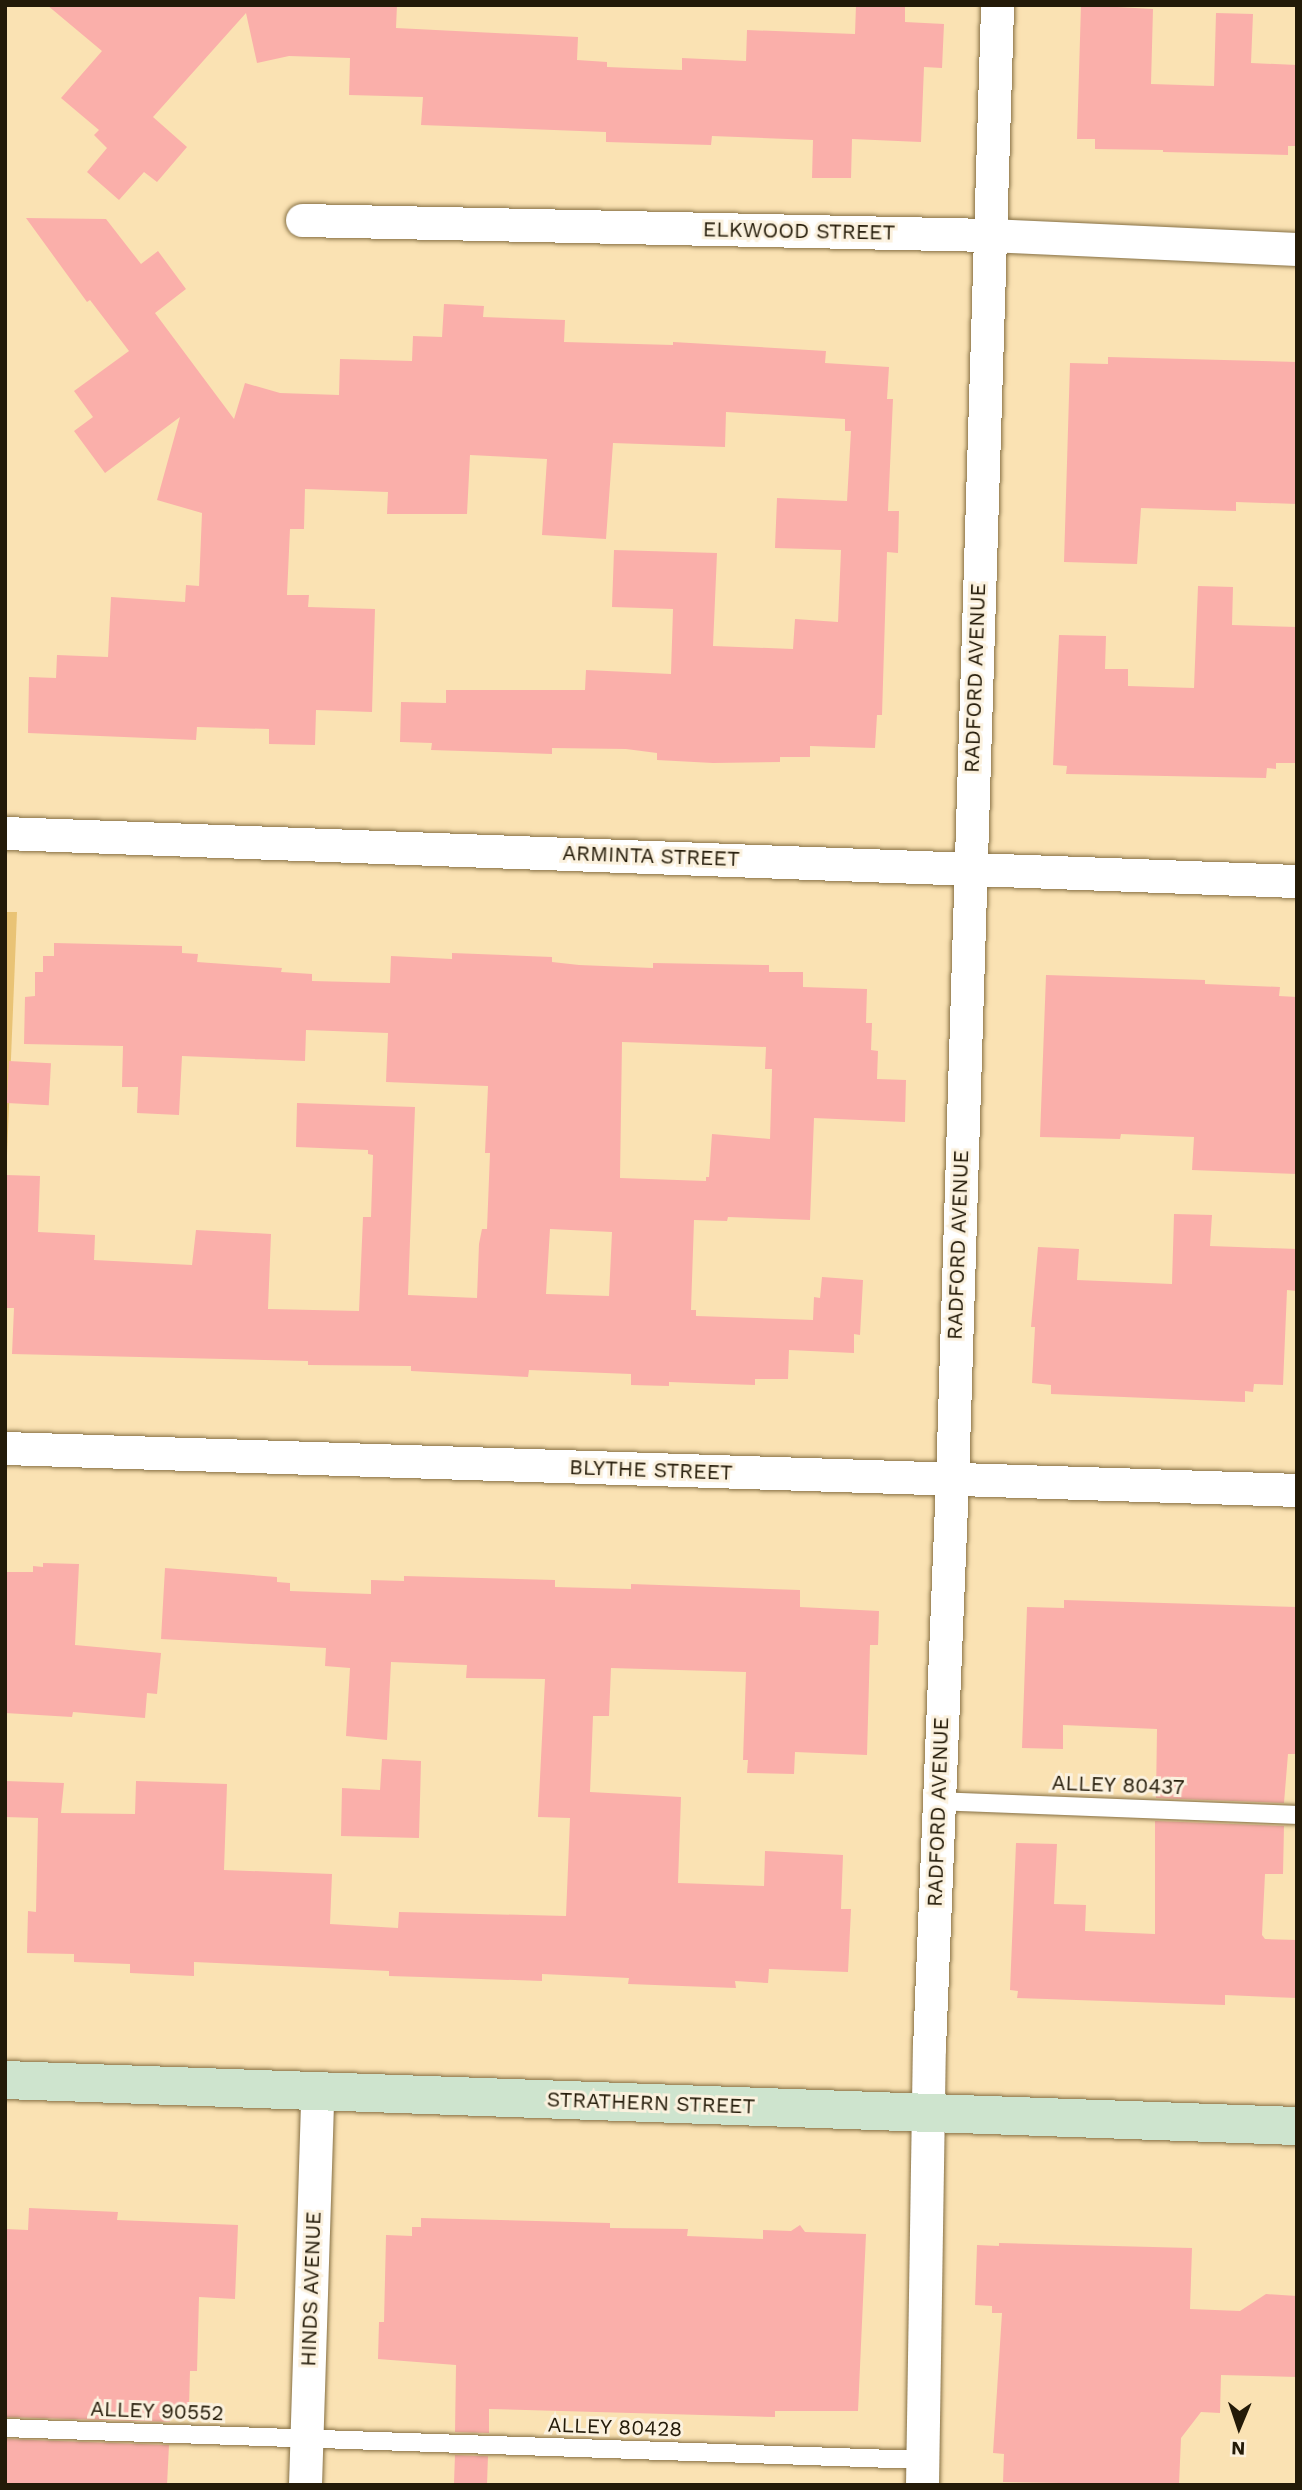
<!DOCTYPE html>
<html>
<head>
<meta charset="utf-8">
<style>
  body { margin:0 }
  #map { position:relative; width:1302px; height:2490px; overflow:hidden; background:#fae2b3; font-family:"Work Sans",sans-serif }
  div>[style] { position:absolute }
  [style*='--x'] { left:calc(var(--x)*1px); top:calc(var(--y)*1px); width:calc(var(--w)*1px); rotate:calc(var(--a)*1deg) }
  .green>* { inset:0; background:#e9c375 }
  .building>* { inset:0; background:#faafaa; transform-origin:0 0 }
  .roads { filter:drop-shadow(0 0 2px #867044) drop-shadow(0 0 2px #867044) }
  .lane>* { height:18px; margin:-9px; padding:0 9px; transform-origin:9px; border-radius:9px; background:#fff }
  .street>* { height:33px; margin:-16.5px; padding:0 16.5px; transform-origin:16.5px; border-radius:16.5px; background:#fff }
  .secondary>* { height:38px; margin:-19px; padding:0 19px; transform-origin:19px; border-radius:19px; background:#cee4ce }
  span { translate:-50% -50%; white-space:nowrap; text-align:center; line-height:1.15; -webkit-text-stroke:6px #fbf1de; paint-order:stroke }
  .street-label { font-size:21px; color:#231a08 }
  .frame { position:absolute; inset:0; border:7px solid #231a08; pointer-events:none }
  .north { position:absolute; left:1204px; top:2392px; width:70px; height:70px; -webkit-text-stroke:5px #fbf1de; paint-order:stroke; rotate:182deg; font-size:19px; font-weight:700; line-height:28px; text-align:center; color:#231a08 }
  .north::after { content:''; display:block; margin:auto; width:24px; height:32px; background:#231a08; clip-path:polygon(50% 0,100% 100%,50% 72%,0 100%) }
</style>
</head>
<body>
<div id="map">
  <div class="green">
    <i style="clip-path:polygon(5px 912px,17px 912px,5px 1204px)"></i>
  </div>
  <div class="building">
    <i style="clip-path:polygon(47px 5px,397px 5px,396px 28px,578px 37px,577px 60px,607px 62px,607px 67px,682px 70px,682px 58px,746px 61px,747px 30px,855px 34px,856px 5px,905px 5px,905px 22px,944px 24px,942px 68px,924px 67px,921px 142px,852px 139px,851px 178px,812px 178px,813px 140px,712px 136px,711px 145px,606px 142px,606px 132px,421px 125px,423px 97px,349px 95px,350px 58px,289px 56px,257px 63px,246px 13px,153px 117px,187px 147px,157px 182px,144px 172px,119px 200px,87px 172px,107px 148px,94px 135px,99px 130px,61px 98px,102px 51px)"></i>
    <i style="clip-path:polygon(1081px 5px,1153px 9px,1151px 84px,1214px 86px,1216px 13px,1253px 14px,1251px 63px,1297px 65px,1297px 146px,1288px 146px,1288px 155px,1163px 152px,1163px 150px,1095px 149px,1095px 139px,1077px 139px)"></i>
    <i style="clip-path:polygon(26px 218px,106px 219px,141px 264px,158px 251px,186px 289px,155px 313px,234px 419px,245px 383px,280px 393px,339px 395px,340px 359px,412px 361px,413px 336px,442px 337px,444px 304px,484px 306px,483px 317px,565px 320px,564px 342px,673px 345px,673px 342px,826px 351px,825px 363px,889px 367px,887px 399px,893px 399px,888px 511px,899px 511px,898px 553px,887px 552px,882px 715px,877px 715px,875px 748px,810px 746px,810px 757px,780px 757px,780px 762px,713px 763px,657px 760px,657px 753px,626px 749px,552px 748px,552px 754px,431px 750px,432px 743px,400px 742px,401px 702px,446px 703px,446px 690px,585px 690px,586px 670px,671px 674px,673px 609px,612px 607px,614px 550px,717px 553px,713px 646px,793px 649px,795px 619px,838px 622px,841px 550px,775px 548px,777px 498px,847px 501px,851px 431px,845px 431px,845px 419px,726px 412px,725px 447px,613px 443px,606px 539px,542px 535px,547px 459px,470px 455px,467px 514px,387px 514px,388px 492px,305px 489px,304px 529px,290px 529px,287px 595px,309px 595px,308px 607px,375px 609px,372px 712px,316px 710px,315px 745px,269px 744px,269px 729px,197px 727px,196px 740px,28px 733px,29px 677px,56px 678px,57px 655px,108px 657px,111px 597px,185px 602px,186px 585px,199px 586px,202px 513px,157px 500px,180px 417px,105px 473px,74px 431px,93px 417px,74px 391px,129px 351px,90px 300px,87px 302px)"></i>
    <i style="clip-path:polygon(1108px 357px,1297px 362px,1297px 504px,1236px 502px,1236px 511px,1141px 508px,1137px 564px,1064px 562px,1070px 363px,1108px 364px)"></i>
    <i style="clip-path:polygon(1198px 586px,1233px 587px,1232px 625px,1297px 627px,1297px 763px,1276px 763px,1276px 769px,1267px 768px,1266px 778px,1066px 774px,1067px 766px,1053px 765px,1059px 635px,1106px 636px,1105px 669px,1128px 669px,1128px 686px,1194px 688px)"></i>
    <i style="clip-path:polygon(evenodd,54px 943px,182px 946px,182px 953px,198px 954px,197px 962px,282px 968px,281px 972px,312px 974px,312px 981px,390px 983px,391px 956px,452px 959px,452px 953px,552px 957px,552px 962px,579px 965px,653px 968px,653px 963px,769px 965px,769px 972px,803px 972px,803px 987px,867px 989px,866px 1023px,872px 1023px,871px 1050px,878px 1051px,877px 1079px,906px 1080px,905px 1122px,814px 1118px,810px 1220px,728px 1217px,727px 1221px,694px 1220px,691px 1310px,696px 1310px,696px 1316px,813px 1320px,814px 1297px,820px 1298px,822px 1277px,863px 1280px,860px 1335px,854px 1334px,854px 1353px,789px 1350px,788px 1379px,755px 1379px,755px 1385px,669px 1382px,669px 1386px,631px 1385px,631px 1374px,529px 1370px,528px 1377px,411px 1371px,411px 1366px,308px 1365px,308px 1361px,12px 1354px,14px 1308px,5px 1308px,6px 1175px,40px 1176px,38px 1232px,95px 1235px,94px 1260px,192px 1265px,196px 1230px,271px 1234px,268px 1309px,359px 1311px,363px 1217px,371px 1217px,373px 1155px,368px 1154px,368px 1150px,296px 1147px,297px 1103px,415px 1107px,408px 1295px,477px 1298px,479px 1244px,482px 1229px,487px 1229px,490px 1153px,485px 1153px,488px 1086px,386px 1082px,388px 1033px,306px 1030px,305px 1061px,182px 1056px,179px 1115px,137px 1113px,138px 1087px,122px 1087px,123px 1046px,24px 1044px,25px 997px,35px 996px,35px 972px,43px 972px,43px 956px,54px 956px,54px 943px,622px 1042px,766px 1047px,765px 1069px,772px 1069px,770px 1139px,712px 1134px,709px 1177px,706px 1177px,706px 1181px,620px 1178px,622px 1042px,54px 943px,550px 1229px,612px 1232px,609px 1296px,546px 1294px,550px 1229px)"></i>
    <i style="clip-path:polygon(1046px 975px,1205px 980px,1205px 984px,1280px 987px,1279px 996px,1297px 997px,1297px 1174px,1192px 1170px,1194px 1137px,1121px 1134px,1120px 1139px,1040px 1137px)"></i>
    <i style="left:9px;top:1061px;width:42px;height:42px;rotate:3deg"></i>
    <i style="clip-path:polygon(1174px 1214px,1212px 1215px,1210px 1246px,1297px 1249px,1297px 1291px,1287px 1290px,1283px 1385px,1254px 1384px,1253px 1392px,1245px 1391px,1245px 1402px,1051px 1394px,1051px 1385px,1032px 1383px,1035px 1327px,1031px 1327px,1038px 1247px,1079px 1249px,1077px 1280px,1172px 1284px)"></i>
    <i style="clip-path:polygon(43px 1563px,79px 1564px,75px 1645px,161px 1653px,157px 1694px,147px 1693px,145px 1718px,73px 1712px,72px 1717px,5px 1713px,5px 1572px,33px 1572px,33px 1566px,43px 1567px)"></i>
    <i style="clip-path:polygon(165px 1568px,277px 1577px,277px 1582px,290px 1583px,290px 1591px,371px 1594px,371px 1580px,404px 1581px,404px 1576px,555px 1580px,555px 1587px,631px 1589px,631px 1584px,800px 1590px,800px 1607px,879px 1611px,878px 1645px,870px 1645px,867px 1755px,795px 1752px,794px 1774px,747px 1773px,748px 1760px,743px 1760px,746px 1672px,611px 1668px,609px 1716px,593px 1716px,590px 1792px,681px 1797px,678px 1883px,764px 1886px,765px 1851px,843px 1855px,841px 1909px,851px 1909px,848px 1972px,769px 1969px,768px 1983px,735px 1981px,736px 1988px,628px 1984px,629px 1978px,542px 1974px,542px 1981px,422px 1977px,389px 1976px,389px 1971px,194px 1962px,194px 1976px,130px 1973px,130px 1964px,74px 1962px,74px 1954px,27px 1953px,28px 1911px,36px 1912px,38px 1818px,5px 1817px,5px 1781px,64px 1783px,61px 1813px,135px 1814px,136px 1781px,227px 1784px,224px 1870px,332px 1874px,330px 1924px,398px 1928px,399px 1912px,566px 1916px,570px 1818px,538px 1817px,545px 1679px,466px 1678px,467px 1665px,391px 1662px,387px 1740px,346px 1736px,350px 1668px,325px 1666px,326px 1648px,161px 1639px)"></i>
    <i style="clip-path:polygon(1064px 1600px,1297px 1607px,1297px 1754px,1288px 1754px,1284px 1803px,1156px 1798px,1157px 1729px,1063px 1725px,1063px 1749px,1022px 1748px,1027px 1607px,1064px 1608px)"></i>
    <i style="clip-path:polygon(382px 1759px,421px 1761px,419px 1838px,341px 1836px,342px 1788px,380px 1790px)"></i>
    <i style="clip-path:polygon(1155px 1821px,1284px 1826px,1283px 1874px,1265px 1874px,1262px 1935px,1265px 1939px,1297px 1940px,1297px 1998px,1225px 1995px,1225px 2005px,1017px 1998px,1018px 1991px,1010px 1990px,1016px 1843px,1057px 1844px,1054px 1904px,1086px 1905px,1085px 1931px,1155px 1934px)"></i>
    <i style="clip-path:polygon(29px 2208px,118px 2212px,117px 2220px,238px 2225px,235px 2299px,199px 2297px,197px 2371px,190px 2371px,189px 2407px,171px 2406px,170px 2422px,5px 2417px,5px 2229px,28px 2230px)"></i>
    <i style="clip-path:polygon(421px 2218px,610px 2223px,610px 2228px,688px 2229px,687px 2236px,763px 2239px,763px 2230px,791px 2231px,800px 2225px,805px 2232px,866px 2234px,858px 2411px,775px 2411px,775px 2417px,489px 2409px,489px 2433px,455px 2432px,456px 2365px,378px 2359px,379px 2322px,384px 2322px,386px 2235px,412px 2236px,412px 2227px,421px 2227px)"></i>
    <i style="clip-path:polygon(999px 2243px,1192px 2248px,1190px 2309px,1240px 2311px,1266px 2294px,1297px 2296px,1297px 2377px,1221px 2375px,1220px 2413px,1201px 2412px,1181px 2438px,1179px 2485px,1003px 2482px,1004px 2454px,993px 2453px,1002px 2313px,992px 2313px,992px 2306px,975px 2305px,977px 2245px,999px 2246px)"></i>
    <i style="clip-path:polygon(5px 2439px,169px 2445px,167px 2485px,5px 2485px)"></i>
    <i style="left:455px;top:2455px;width:33px;height:30px;rotate:2deg"></i>
  </div>
  <div class="roads">
    <div class="lane">
      <i style="--x:937;--y:1801;--w:360;--a:2.2"></i>
      <i style="--x:5;--y:2428;--w:918;--a:2"></i>
    </div>
    <div class="street">
      <i style="--x:302;--y:220;--w:687;--a:1.25"></i>
      <i style="--x:989;--y:235;--w:308;--a:2.6"></i>
      <i style="--x:5;--y:833;--w:1293;--a:2.13"></i>
      <i style="--x:5;--y:1448;--w:1293;--a:1.86"></i>
      <i style="--x:305;--y:2485;--w:392;--a:-88.2"></i>
      <i style="--x:922;--y:2485;--w:437;--a:-89.1"></i>
      <i style="--x:929;--y:2048;--w:567;--a:-87.68"></i>
      <i style="--x:952;--y:1481;--w:1477;--a:-88.25"></i>
    </div>
    <div class="secondary">
      <i style="--x:5;--y:2080;--w:1293;--a:2.04"></i>
    </div>
  </div>
  <div class="street-label">
    <span style="left:799px;top:231px;rotate:1deg">ELKWOOD STREET</span>
    <span style="left:975px;top:678px;rotate:-88deg">RADFORD AVENUE</span>
    <span style="left:651px;top:856px;rotate:2deg">ARMINTA STREET</span>
    <span style="left:958px;top:1245px;rotate:-88deg">RADFORD AVENUE</span>
    <span style="left:651px;top:1470px;rotate:2deg">BLYTHE STREET</span>
    <span style="left:1118px;top:1785px;rotate:2deg">ALLEY 80437</span>
    <span style="left:938px;top:1812px;rotate:-88deg">RADFORD AVENUE</span>
    <span style="left:651px;top:2103px;rotate:2deg">STRATHERN STREET</span>
    <span style="left:311px;top:2289px;rotate:-88deg">HINDS AVENUE</span>
    <span style="left:157px;top:2411px;rotate:2deg">ALLEY 90552</span>
    <span style="left:615px;top:2427px;rotate:2deg">ALLEY 80428</span>
  </div>
  <div class="frame"></div>
  <div class="north">N</div>
</div>
</body>
</html>
